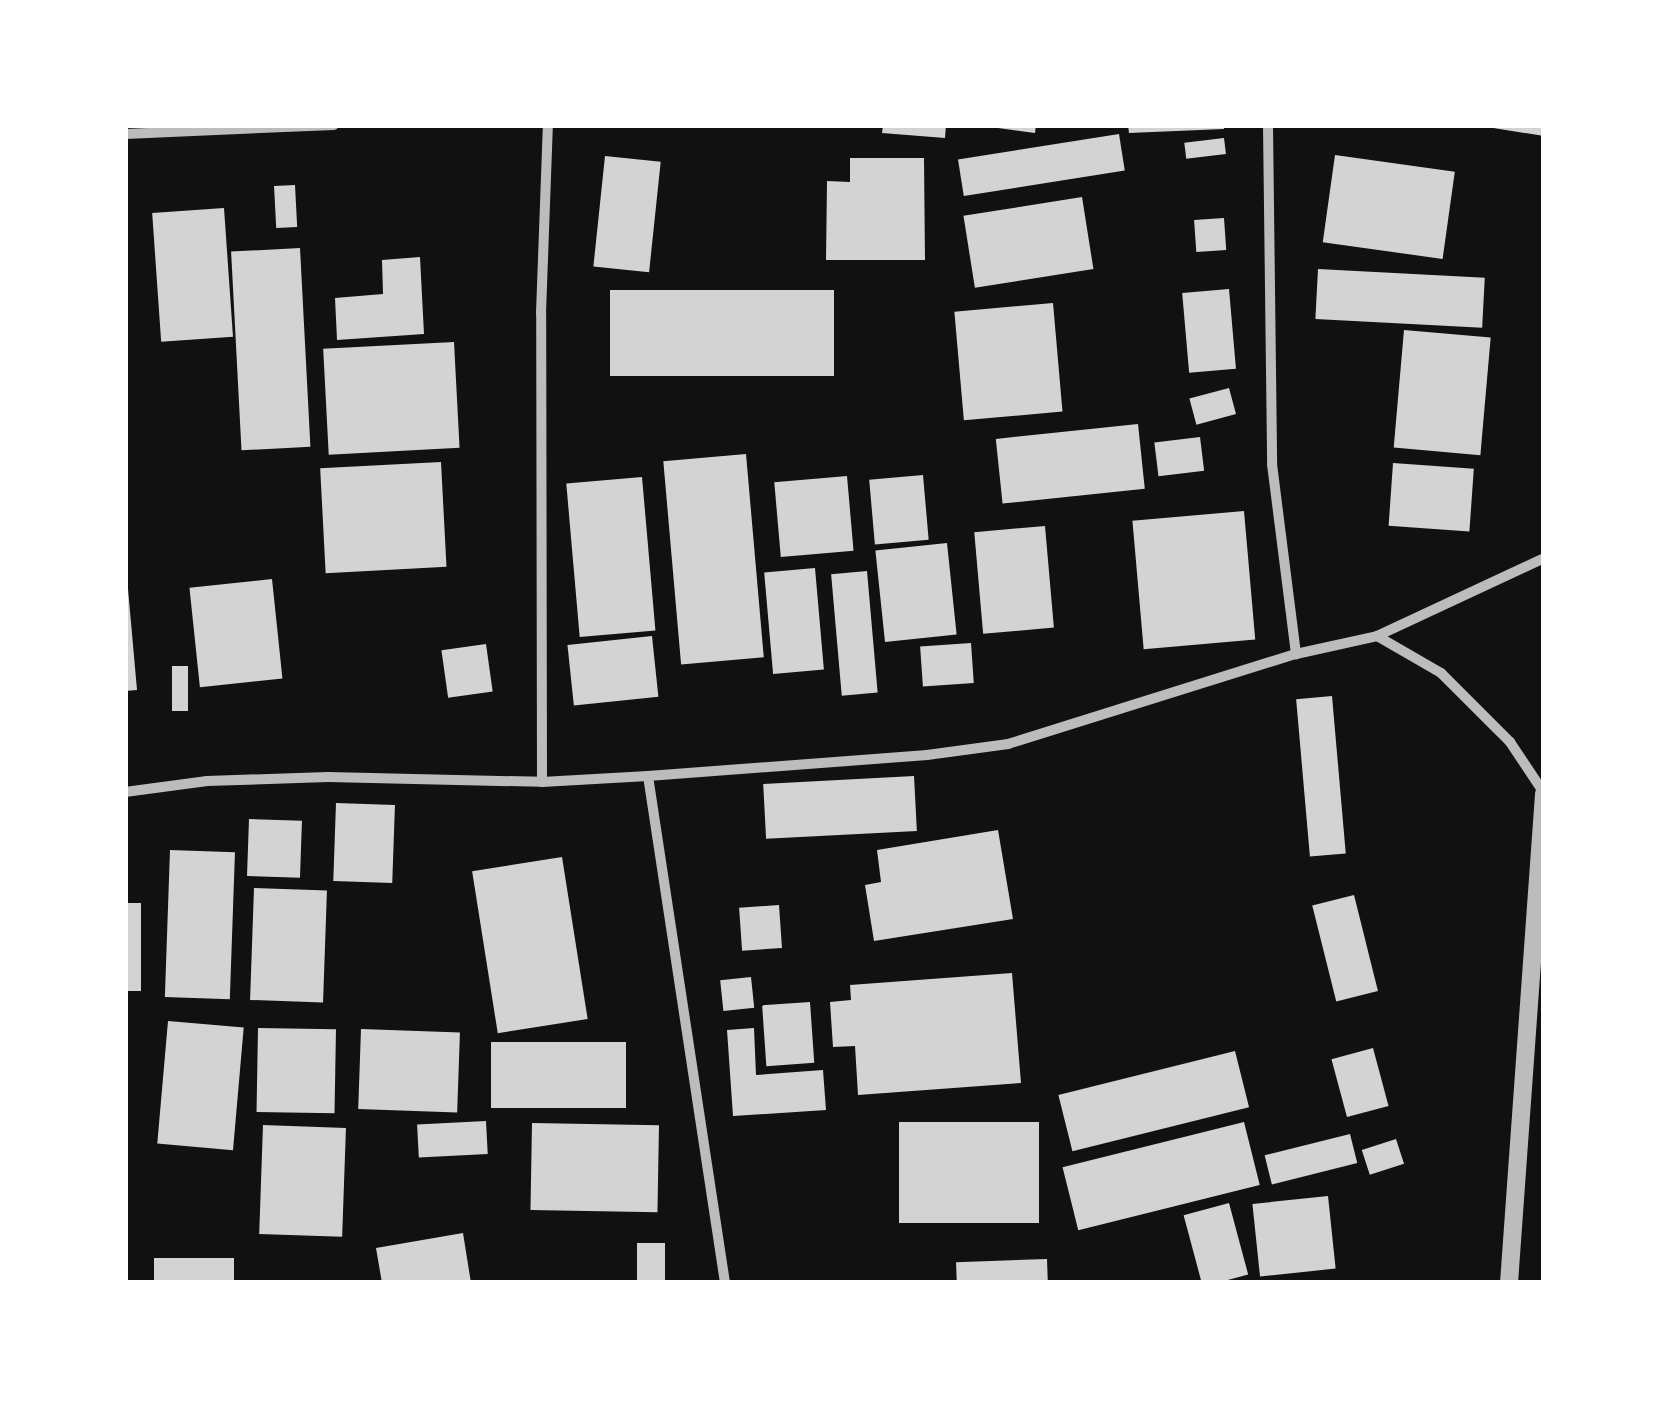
<!DOCTYPE html>
<html>
<head>
<meta charset="utf-8">
<style>
  body { margin:0 }
  #map { position:relative; width:1669px; height:1408px; overflow:hidden; background:#111; font-family:"Open Sans",sans-serif }
  div>[style] { position:absolute }
  [style*='--x'] { left:calc(var(--x)*1px); top:calc(var(--y)*1px); width:calc(var(--w)*1px); rotate:calc(var(--a)*1deg) }
  .building>* { inset:0; background:#d3d3d3; transform-origin:0 0 }
  .minor>* { height:10px; margin:-5px; padding:0 5px; transform-origin:5px; border-radius:5px; background:#bcbcbc }
  .tertiary>* { height:18px; margin:-9px; padding:0 9px; transform-origin:9px; border-radius:9px; background:#bcbcbc }
  span { translate:-50% -50%; white-space:nowrap; text-align:center; line-height:1.15; -webkit-text-stroke:8px #fff; paint-order:stroke }
  .frame { position:absolute; inset:0; border:128px solid #fff; pointer-events:none }
</style>
</head>
<body>
<div id="map">
  <div class="building">
    <i style="clip-path:polygon(883px 125px,946px 125px,945px 138px,882px 133px)"></i>
    <i style="clip-path:polygon(976px 125px,1036px 125px,1035px 133px)"></i>
    <i style="clip-path:polygon(1128px 125px,1224px 125px,1224px 129px,1129px 133px)"></i>
    <i style="clip-path:polygon(1487px 125px,1544px 125px,1544px 136px,1487px 127px)"></i>
    <i style="left:1119px;top:134px;width:37px;height:163px;rotate:81deg"></i>
    <i style="left:1224px;top:138px;width:16px;height:40px;rotate:83deg"></i>
    <i style="left:1335px;top:155px;width:121px;height:88px;rotate:8deg"></i>
    <i style="left:605px;top:156px;width:56px;height:111px;rotate:6deg"></i>
    <i style="clip-path:polygon(850px 158px,924px 158px,925px 260px,826px 260px,827px 181px,850px 182px)"></i>
    <i style="left:295px;top:185px;width:42px;height:21px;rotate:87deg"></i>
    <i style="left:1082px;top:197px;width:73px;height:120px;rotate:81deg"></i>
    <i style="left:224px;top:208px;width:129px;height:72px;rotate:86deg"></i>
    <i style="left:1224px;top:218px;width:32px;height:30px;rotate:86deg"></i>
    <i style="left:300px;top:248px;width:199px;height:69px;rotate:87deg"></i>
    <i style="clip-path:polygon(420px 257px,424px 334px,337px 340px,335px 298px,383px 294px,382px 260px)"></i>
    <i style="left:1318px;top:269px;width:167px;height:50px;rotate:3deg"></i>
    <i style="left:1229px;top:289px;width:80px;height:47px;rotate:85deg"></i>
    <i style="left:610px;top:290px;width:224px;height:86px"></i>
    <i style="left:1053px;top:303px;width:109px;height:99px;rotate:85deg"></i>
    <i style="left:1404px;top:330px;width:87px;height:118px;rotate:5deg"></i>
    <i style="left:454px;top:342px;width:106px;height:131px;rotate:87deg"></i>
    <i style="left:1229px;top:388px;width:27px;height:41px;rotate:75deg"></i>
    <i style="left:1138px;top:424px;width:65px;height:143px;rotate:84deg"></i>
    <i style="left:1200px;top:437px;width:34px;height:46px;rotate:83deg"></i>
    <i style="left:746px;top:454px;width:204px;height:83px;rotate:85deg"></i>
    <i style="left:441px;top:462px;width:105px;height:121px;rotate:87deg"></i>
    <i style="left:1393px;top:463px;width:81px;height:63px;rotate:4deg"></i>
    <i style="left:923px;top:475px;width:65px;height:54px;rotate:85deg"></i>
    <i style="left:847px;top:476px;width:75px;height:73px;rotate:85deg"></i>
    <i style="left:642px;top:477px;width:154px;height:76px;rotate:85deg"></i>
    <i style="left:1244px;top:511px;width:129px;height:112px;rotate:85deg"></i>
    <i style="left:1045px;top:526px;width:102px;height:71px;rotate:85deg"></i>
    <i style="left:947px;top:543px;width:92px;height:72px;rotate:84deg"></i>
    <i style="clip-path:polygon(125px 555px,137px 690px,125px 691px)"></i>
    <i style="left:815px;top:568px;width:102px;height:51px;rotate:85deg"></i>
    <i style="left:867px;top:571px;width:122px;height:36px;rotate:85deg"></i>
    <i style="left:272px;top:579px;width:100px;height:83px;rotate:84deg"></i>
    <i style="left:652px;top:636px;width:61px;height:85px;rotate:84deg"></i>
    <i style="left:971px;top:643px;width:40px;height:51px;rotate:86deg"></i>
    <i style="left:486px;top:644px;width:48px;height:45px;rotate:82deg"></i>
    <i style="left:172px;top:666px;width:16px;height:45px"></i>
    <i style="left:1332px;top:696px;width:158px;height:36px;rotate:85deg"></i>
    <i style="left:914px;top:776px;width:55px;height:151px;rotate:87deg"></i>
    <i style="left:336px;top:803px;width:59px;height:78px;rotate:2deg"></i>
    <i style="left:249px;top:819px;width:53px;height:57px;rotate:2deg"></i>
    <i style="clip-path:polygon(998px 830px,1013px 919px,874px 941px,865px 885px,881px 882px,877px 850px)"></i>
    <i style="left:170px;top:850px;width:65px;height:147px;rotate:2deg"></i>
    <i style="left:562px;top:857px;width:164px;height:91px;rotate:81deg"></i>
    <i style="left:254px;top:888px;width:73px;height:112px;rotate:2deg"></i>
    <i style="left:1354px;top:895px;width:99px;height:43px;rotate:76deg"></i>
    <i style="left:125px;top:903px;width:16px;height:88px"></i>
    <i style="left:779px;top:905px;width:43px;height:40px;rotate:86deg"></i>
    <i style="clip-path:polygon(1012px 973px,1021px 1083px,858px 1095px,855px 1046px,833px 1047px,830px 1002px,851px 1000px,850px 985px)"></i>
    <i style="left:751px;top:977px;width:31px;height:31px;rotate:84deg"></i>
    <i style="left:810px;top:1002px;width:61px;height:48px;rotate:86deg"></i>
    <i style="left:168px;top:1021px;width:76px;height:123px;rotate:5deg"></i>
    <i style="left:258px;top:1028px;width:78px;height:84px;rotate:1deg"></i>
    <i style="clip-path:polygon(754px 1028px,756px 1075px,823px 1070px,826px 1110px,733px 1116px,727px 1030px)"></i>
    <i style="left:361px;top:1029px;width:99px;height:80px;rotate:2deg"></i>
    <i style="left:491px;top:1042px;width:135px;height:66px"></i>
    <i style="left:1373px;top:1048px;width:60px;height:43px;rotate:75deg"></i>
    <i style="left:1235px;top:1051px;width:58px;height:182px;rotate:76deg"></i>
    <i style="left:486px;top:1121px;width:33px;height:69px;rotate:87deg"></i>
    <i style="left:899px;top:1122px;width:140px;height:101px"></i>
    <i style="left:1244px;top:1122px;width:65px;height:187px;rotate:76deg"></i>
    <i style="left:532px;top:1123px;width:127px;height:87px;rotate:1deg"></i>
    <i style="left:263px;top:1125px;width:83px;height:109px;rotate:2deg"></i>
    <i style="left:1350px;top:1134px;width:30px;height:88px;rotate:76deg"></i>
    <i style="left:1396px;top:1139px;width:26px;height:36px;rotate:72deg"></i>
    <i style="left:1328px;top:1196px;width:73px;height:76px;rotate:84deg"></i>
    <i style="left:1229px;top:1203px;width:74px;height:47px;rotate:75deg"></i>
    <i style="clip-path:polygon(463px 1233px,471px 1283px,382px 1283px,376px 1248px)"></i>
    <i style="left:637px;top:1243px;width:28px;height:40px"></i>
    <i style="left:154px;top:1258px;width:80px;height:25px"></i>
    <i style="left:1047px;top:1259px;width:24px;height:91px;rotate:88deg"></i>
  </div>
  <div class="minor">
    <i style="--x:1268;--y:125;--w:339;--a:89.3"></i>
    <i style="--x:1272;--y:464;--w:192;--a:82.8"></i>
    <i style="--x:125;--y:134;--w:209;--a:-2.5"></i>
    <i style="--x:1377;--y:636;--w:74;--a:30"></i>
    <i style="--x:1441;--y:673;--w:98;--a:45"></i>
    <i style="--x:1510;--y:742;--w:61;--a:56.3"></i>
    <i style="--x:648;--y:776;--w:513;--a:81.36"></i>
    <i style="--x:542;--y:782;--w:469;--a:-90.1"></i>
    <i style="--x:541;--y:313;--w:188;--a:-87.9"></i>
    <i style="--x:125;--y:792;--w:83;--a:-7.6"></i>
    <i style="--x:207;--y:781;--w:121;--a:-1.9"></i>
    <i style="--x:328;--y:777;--w:214;--a:1.3"></i>
    <i style="--x:542;--y:782;--w:106;--a:-3.2"></i>
    <i style="--x:648;--y:776;--w:280;--a:-4.3"></i>
    <i style="--x:927;--y:755;--w:82;--a:-7.7"></i>
    <i style="--x:1008;--y:744;--w:302;--a:-17.4"></i>
    <i style="--x:1296;--y:654;--w:83;--a:-12.5"></i>
    <i style="--x:1377;--y:636;--w:184;--a:-25"></i>
  </div>
  <div class="tertiary">
    <i style="--x:1509;--y:1283;--w:491;--a:-85.9"></i>
  </div>
  <div class="frame"></div>
</div>
</body>
</html>
